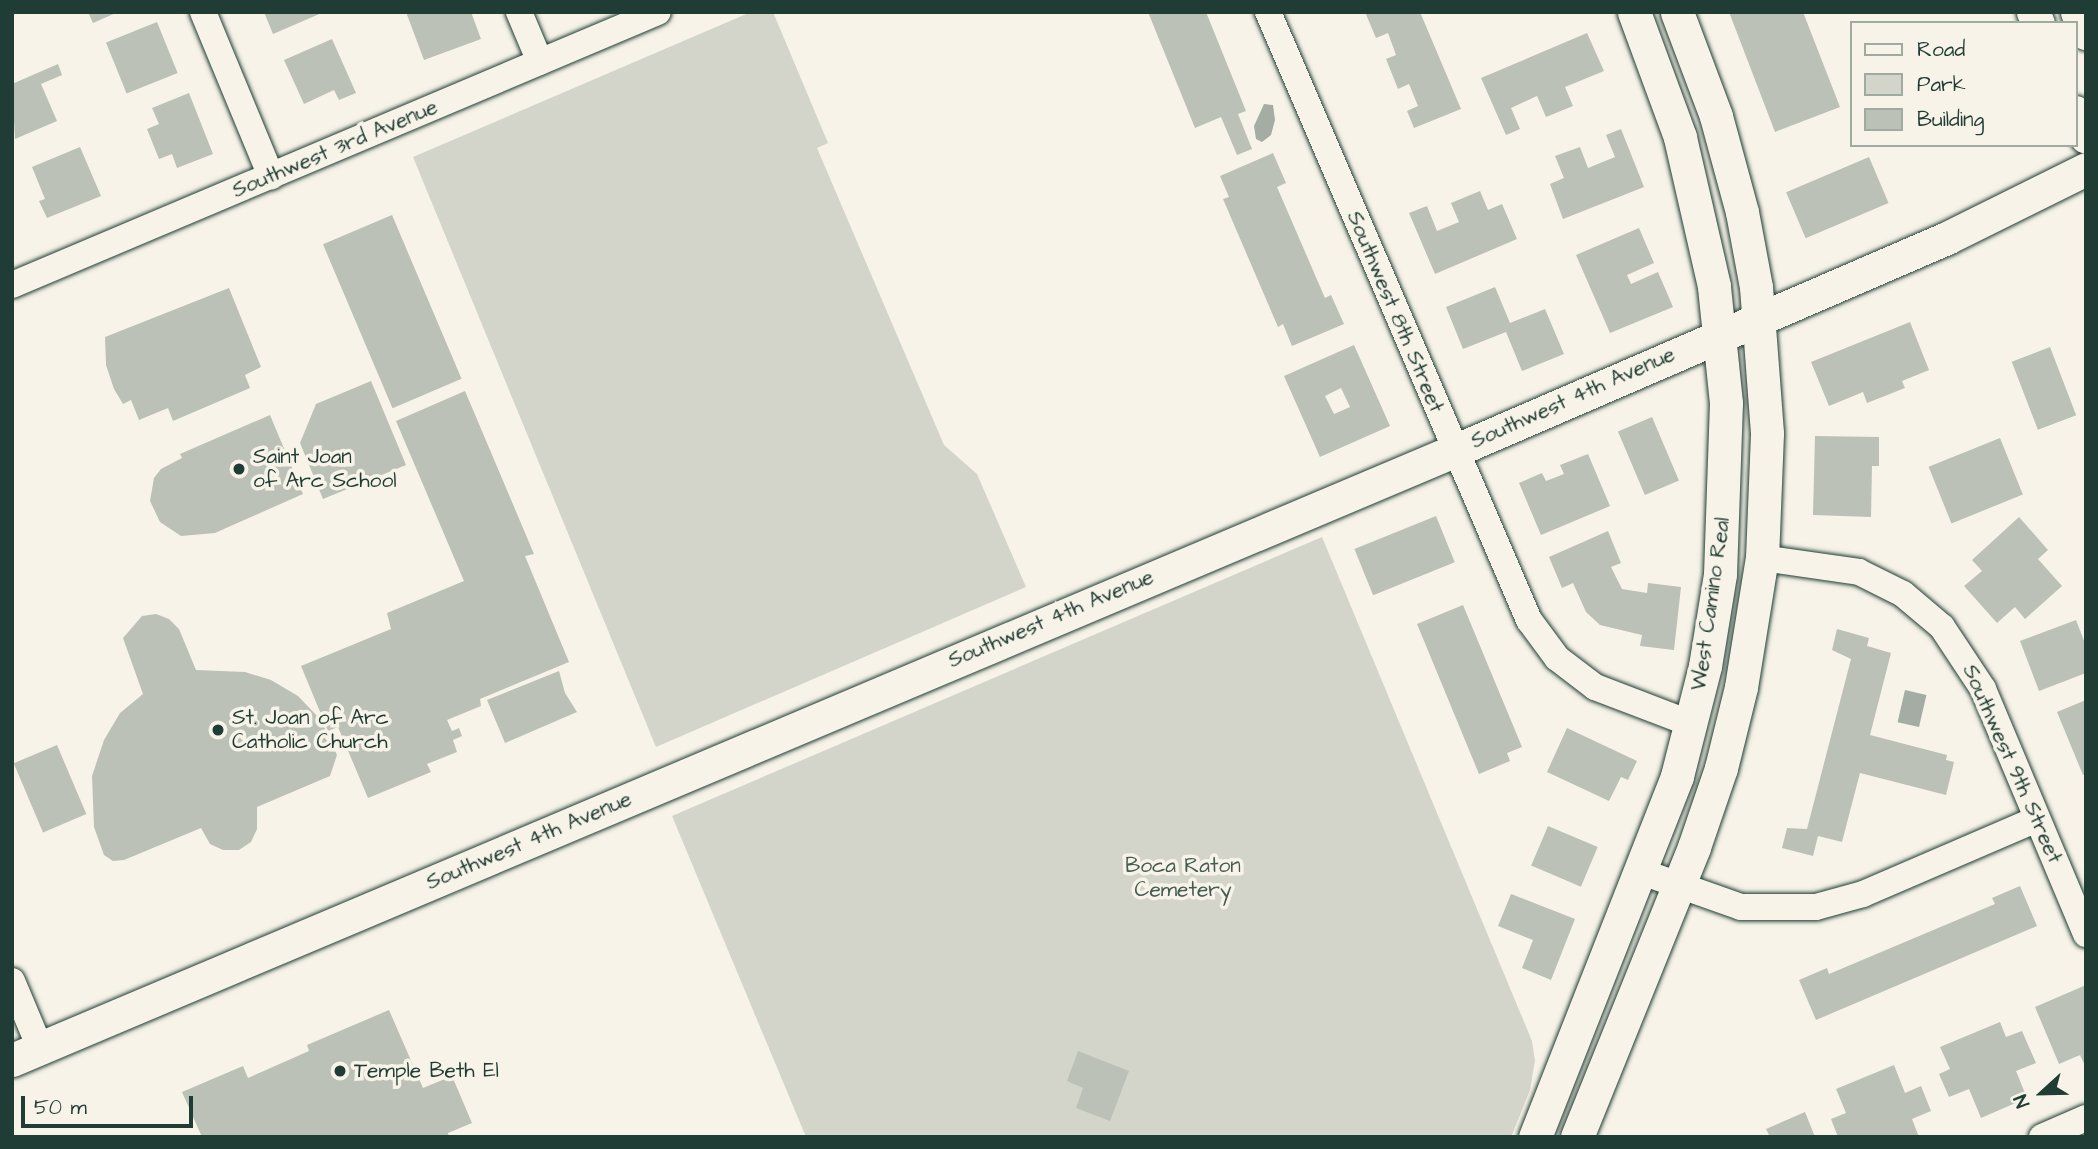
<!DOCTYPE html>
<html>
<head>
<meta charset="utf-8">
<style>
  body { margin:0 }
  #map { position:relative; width:2098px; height:1149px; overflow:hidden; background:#f7f3e8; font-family:"Architects Daughter",sans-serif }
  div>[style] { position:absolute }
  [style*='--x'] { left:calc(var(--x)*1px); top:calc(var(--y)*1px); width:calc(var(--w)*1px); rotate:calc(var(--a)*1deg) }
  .green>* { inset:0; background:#d3d5ca }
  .water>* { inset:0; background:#a4ada3; transform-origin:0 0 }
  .building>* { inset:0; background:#bbc1b6; transform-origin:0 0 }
  .roads { filter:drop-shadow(0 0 2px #1f3d34) drop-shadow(0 0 2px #1f3d34) }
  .minor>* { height:26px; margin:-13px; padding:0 13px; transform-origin:13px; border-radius:13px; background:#f7f3e8 }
  .tertiary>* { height:33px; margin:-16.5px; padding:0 16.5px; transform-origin:16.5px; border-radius:16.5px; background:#f7f3e8 }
  .dots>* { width:19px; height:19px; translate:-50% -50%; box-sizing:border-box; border:4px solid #f7f3e8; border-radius:50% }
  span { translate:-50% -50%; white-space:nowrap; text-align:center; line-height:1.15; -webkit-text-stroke:7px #f7f3e8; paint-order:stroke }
  .street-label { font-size:21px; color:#1f3d34 }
  .poi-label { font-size:21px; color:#1f3d34 }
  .left { translate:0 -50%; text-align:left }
  .park-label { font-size:21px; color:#435b52 }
  .frame { position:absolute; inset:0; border:14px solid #1f3d34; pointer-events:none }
  .legend { position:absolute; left:1850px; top:21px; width:228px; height:126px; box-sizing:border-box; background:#f7f3e8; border:2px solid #a1aaa0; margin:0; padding:9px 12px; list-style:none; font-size:21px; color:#1f3d34 }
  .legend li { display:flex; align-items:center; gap:14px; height:35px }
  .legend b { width:35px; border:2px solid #a1aaa0 }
  .north { position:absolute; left:2007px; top:1058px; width:70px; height:70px; -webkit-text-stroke:5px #f7f3e8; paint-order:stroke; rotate:248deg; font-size:19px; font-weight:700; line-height:28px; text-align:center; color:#1f3d34 }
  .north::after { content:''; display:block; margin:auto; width:24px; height:32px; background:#1f3d34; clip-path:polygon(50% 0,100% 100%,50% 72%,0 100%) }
  .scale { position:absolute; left:21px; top:1096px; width:172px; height:32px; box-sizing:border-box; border:4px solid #1f3d34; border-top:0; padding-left:9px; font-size:21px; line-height:24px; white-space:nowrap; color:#1f3d34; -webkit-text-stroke:5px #f7f3e8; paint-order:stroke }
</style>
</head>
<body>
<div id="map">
  <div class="green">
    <i style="clip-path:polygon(751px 12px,773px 12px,828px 143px,817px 148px,944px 445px,977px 474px,1026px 587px,656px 747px,413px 157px)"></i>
    <i style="clip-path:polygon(1322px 537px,1532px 1041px,1535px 1061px,1530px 1090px,1511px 1137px,806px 1137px,672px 816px)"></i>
  </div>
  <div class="water">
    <i style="clip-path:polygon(1264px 104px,1273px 105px,1275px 120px,1271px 135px,1262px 142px,1256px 139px,1254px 126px)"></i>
    <i style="left:1905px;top:690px;width:22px;height:33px;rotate:13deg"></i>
  </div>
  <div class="building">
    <i style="clip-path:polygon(88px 12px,118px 12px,93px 23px)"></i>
    <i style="clip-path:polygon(264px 12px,324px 12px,273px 34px)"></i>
    <i style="clip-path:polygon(406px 12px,471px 12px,481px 39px,424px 60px)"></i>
    <i style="clip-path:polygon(1148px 12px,1206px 12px,1246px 111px,1238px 114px,1252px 149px,1237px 155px,1221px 117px,1195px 128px)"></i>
    <i style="clip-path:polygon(1365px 12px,1420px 12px,1461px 109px,1414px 128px,1407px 111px,1418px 106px,1409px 84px,1398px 89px,1386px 59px,1396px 55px,1388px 33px,1376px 38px)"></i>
    <i style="clip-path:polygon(1729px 12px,1803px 12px,1840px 107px,1775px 132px)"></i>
    <i style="left:157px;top:22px;width:55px;height:55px;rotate:68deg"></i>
    <i style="clip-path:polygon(1587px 33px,1604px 71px,1565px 87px,1573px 106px,1546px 117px,1537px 96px,1511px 108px,1520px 129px,1506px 135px,1481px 78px)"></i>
    <i style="clip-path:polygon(332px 39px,356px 93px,339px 100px,334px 90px,304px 104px,284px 60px)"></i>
    <i style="clip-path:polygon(58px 64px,62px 75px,41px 84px,57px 121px,15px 139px,12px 84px)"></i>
    <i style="clip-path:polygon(189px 93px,213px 154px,177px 168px,172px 154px,159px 159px,147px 129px,159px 124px,152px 108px)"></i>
    <i style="clip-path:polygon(1621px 129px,1644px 187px,1563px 219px,1550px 184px,1564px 178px,1555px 156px,1580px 147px,1588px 168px,1615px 157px,1606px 135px)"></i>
    <i style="clip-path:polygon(80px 147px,101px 196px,47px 218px,39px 201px,45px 199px,32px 167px)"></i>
    <i style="clip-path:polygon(1273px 153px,1286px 183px,1277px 187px,1325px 298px,1331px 295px,1344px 324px,1292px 346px,1283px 324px,1278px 327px,1223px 199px,1229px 197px,1220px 176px)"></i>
    <i style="left:1869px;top:157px;width:50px;height:90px;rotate:67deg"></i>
    <i style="clip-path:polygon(1480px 191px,1488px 210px,1502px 204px,1517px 239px,1435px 274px,1409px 213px,1427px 206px,1437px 231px,1459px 222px,1451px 203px)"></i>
    <i style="left:392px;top:215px;width:178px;height:75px;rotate:67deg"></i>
    <i style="clip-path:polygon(1639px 228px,1654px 263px,1627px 275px,1631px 284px,1658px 272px,1673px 307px,1610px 333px,1576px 255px)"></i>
    <i style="clip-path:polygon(1495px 287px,1510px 323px,1545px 309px,1564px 354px,1522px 371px,1506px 332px,1463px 349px,1446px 307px)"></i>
    <i style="clip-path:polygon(229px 288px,261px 367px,245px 375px,250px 388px,173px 421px,168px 408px,139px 420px,131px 400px,123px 404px,114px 389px,106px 365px,105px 337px)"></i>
    <i style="clip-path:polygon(1910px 322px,1929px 370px,1902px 381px,1905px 388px,1867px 403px,1863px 392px,1829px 406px,1811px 362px)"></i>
    <i style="clip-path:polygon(evenodd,1354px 345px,1390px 426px,1320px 457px,1284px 376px,1354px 345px,1341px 388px,1350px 407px,1334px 414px,1325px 396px,1341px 388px)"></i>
    <i style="left:2050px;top:347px;width:73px;height:41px;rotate:69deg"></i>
    <i style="clip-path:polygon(371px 381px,406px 465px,323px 499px,300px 443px,316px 404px)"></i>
    <i style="clip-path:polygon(465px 391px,534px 554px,525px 556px,569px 662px,480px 699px,481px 706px,447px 720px,452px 731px,459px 728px,462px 736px,453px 740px,457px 752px,427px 764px,431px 772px,368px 798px,338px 727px,328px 731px,301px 666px,391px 629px,387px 613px,464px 581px,396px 421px)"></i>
    <i style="clip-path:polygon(270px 415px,303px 494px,215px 533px,181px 536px,160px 522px,150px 501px,154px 478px,161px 469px,182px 458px,180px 454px)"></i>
    <i style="left:1652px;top:417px;width:69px;height:37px;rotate:67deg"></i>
    <i style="clip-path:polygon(1815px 436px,1879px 437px,1879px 466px,1872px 466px,1871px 517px,1813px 515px)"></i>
    <i style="left:2000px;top:438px;width:61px;height:77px;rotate:68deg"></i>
    <i style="clip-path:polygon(1588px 454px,1610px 506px,1541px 535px,1519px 483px,1542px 473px,1546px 481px,1564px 474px,1560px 465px)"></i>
    <i style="left:1436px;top:516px;width:50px;height:88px;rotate:68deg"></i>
    <i style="clip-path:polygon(2019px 517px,2048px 550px,2038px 559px,2062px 586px,2025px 619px,2015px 607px,1997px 623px,1964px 586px,1982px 571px,1972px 560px)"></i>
    <i style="clip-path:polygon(1608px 531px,1621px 563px,1611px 567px,1622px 589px,1647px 593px,1648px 583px,1681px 587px,1674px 650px,1640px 646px,1642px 635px,1600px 625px,1586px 612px,1573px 583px,1562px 588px,1549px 557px)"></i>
    <i style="clip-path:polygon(1463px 605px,1522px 747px,1507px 753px,1510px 761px,1479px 774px,1417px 624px)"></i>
    <i style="clip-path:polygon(156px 614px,169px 619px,179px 629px,196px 670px,245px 672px,271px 680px,298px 696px,321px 720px,337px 755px,330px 776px,257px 807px,257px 829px,251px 842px,239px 850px,223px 850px,210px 844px,201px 828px,124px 860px,113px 861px,104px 855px,94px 827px,92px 776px,104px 740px,120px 713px,143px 694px,123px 638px,142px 616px)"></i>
    <i style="clip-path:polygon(2076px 620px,2086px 646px,2086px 673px,2039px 691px,2020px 641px)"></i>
    <i style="clip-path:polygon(1837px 629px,1869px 638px,1867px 646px,1891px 653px,1870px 735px,1947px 755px,1946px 760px,1954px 762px,1946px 795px,1860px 773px,1842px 842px,1818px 836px,1813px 856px,1782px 848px,1787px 828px,1807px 829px,1851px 659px,1832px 650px)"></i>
    <i style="clip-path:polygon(559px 671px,565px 693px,577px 712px,505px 743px,487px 700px)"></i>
    <i style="clip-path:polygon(2086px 700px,2086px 774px,2083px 775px,2057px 712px)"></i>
    <i style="clip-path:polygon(1567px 728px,1637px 761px,1628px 780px,1621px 777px,1609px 801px,1547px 772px)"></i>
    <i style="left:57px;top:745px;width:75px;height:47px;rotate:67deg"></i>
    <i style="left:1548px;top:826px;width:54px;height:43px;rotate:23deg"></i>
    <i style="clip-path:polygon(2020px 886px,2037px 926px,1816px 1020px,1799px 980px,1827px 968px,1829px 974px,1995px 904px,1992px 898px)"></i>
    <i style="clip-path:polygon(1511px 894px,1575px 919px,1551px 980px,1522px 968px,1533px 940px,1498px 926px)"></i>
    <i style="clip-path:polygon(2086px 985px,2086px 1068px,2080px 1055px,2059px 1064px,2035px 1007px)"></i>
    <i style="clip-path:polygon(389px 1010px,423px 1088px,452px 1076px,472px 1123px,448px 1133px,449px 1137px,202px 1137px,182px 1092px,243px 1066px,248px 1078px,309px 1051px,307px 1045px)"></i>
    <i style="clip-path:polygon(2000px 1022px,2006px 1037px,2022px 1031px,2036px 1063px,2016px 1071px,2027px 1098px,1981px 1118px,1969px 1089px,1949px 1097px,1939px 1074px,1950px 1069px,1940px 1047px)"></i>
    <i style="clip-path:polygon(1078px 1051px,1129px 1071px,1110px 1121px,1076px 1108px,1083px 1088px,1067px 1081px)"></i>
    <i style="clip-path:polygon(1894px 1065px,1905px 1093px,1921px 1086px,1931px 1111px,1912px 1119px,1919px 1137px,1838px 1137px,1831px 1119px,1846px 1113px,1836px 1089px)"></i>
    <i style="clip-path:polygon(1805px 1112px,1815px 1137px,1770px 1137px,1766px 1129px)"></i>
  </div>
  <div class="roads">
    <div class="minor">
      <i style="--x:203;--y:12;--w:178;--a:67.5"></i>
      <i style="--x:519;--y:12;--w:54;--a:67.2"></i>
      <i style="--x:1268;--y:12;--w:662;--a:66.77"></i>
      <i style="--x:1529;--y:620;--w:47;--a:53.6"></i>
      <i style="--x:1557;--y:658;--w:48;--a:37.3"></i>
      <i style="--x:1595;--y:687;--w:104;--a:20.9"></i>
      <i style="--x:12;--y:285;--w:701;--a:-22.91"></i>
      <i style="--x:1762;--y:558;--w:98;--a:8.2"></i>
      <i style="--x:1859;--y:572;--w:49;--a:26.6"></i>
      <i style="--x:1903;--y:594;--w:51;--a:40.2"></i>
      <i style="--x:1942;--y:627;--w:74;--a:56.5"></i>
      <i style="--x:1983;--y:689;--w:266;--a:67.2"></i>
      <i style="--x:1642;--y:872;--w:105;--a:19.5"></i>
      <i style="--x:1741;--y:907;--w:75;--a:0"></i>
      <i style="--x:1816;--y:907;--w:49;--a:-15.5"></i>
      <i style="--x:1863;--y:894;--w:189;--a:-23.3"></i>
      <i style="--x:12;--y:981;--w:73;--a:67.3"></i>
      <i style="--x:2042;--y:1137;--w:48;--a:-23.4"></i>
    </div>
    <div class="tertiary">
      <i style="--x:2033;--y:12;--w:12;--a:66"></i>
      <i style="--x:2077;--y:12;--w:23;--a:67"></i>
      <i style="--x:2075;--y:112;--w:27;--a:66"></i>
      <i style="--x:12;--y:1060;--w:1565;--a:-22.9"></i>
      <i style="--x:1454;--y:451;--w:537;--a:-23.37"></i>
      <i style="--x:1947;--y:238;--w:155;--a:-26.4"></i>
      <i style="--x:1535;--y:1137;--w:388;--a:-68.5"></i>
      <i style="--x:1677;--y:776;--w:114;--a:-75.7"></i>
      <i style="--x:1705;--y:666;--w:93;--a:-80.7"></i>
      <i style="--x:1720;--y:574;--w:171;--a:-88"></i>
      <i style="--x:1726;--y:403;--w:118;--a:-95.9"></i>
      <i style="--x:1714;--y:286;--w:153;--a:-102.9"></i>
      <i style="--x:1680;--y:137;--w:133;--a:-110.2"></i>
      <i style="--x:1577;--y:1137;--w:313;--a:-68"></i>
      <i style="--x:1694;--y:847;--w:83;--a:-71.1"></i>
      <i style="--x:1721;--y:768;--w:83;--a:-76.1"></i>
      <i style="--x:1741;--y:687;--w:131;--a:-80.8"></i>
      <i style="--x:1762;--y:558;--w:125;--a:-87.7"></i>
      <i style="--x:1767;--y:433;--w:146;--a:-94.3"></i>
      <i style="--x:1756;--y:287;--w:76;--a:-100.6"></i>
      <i style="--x:1742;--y:212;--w:99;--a:-105.2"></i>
      <i style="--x:1716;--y:116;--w:111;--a:-110.6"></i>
    </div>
  </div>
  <div class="dots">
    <i style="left:239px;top:469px;background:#1f3d34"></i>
    <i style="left:218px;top:730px;background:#1f3d34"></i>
    <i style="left:340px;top:1071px;background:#1f3d34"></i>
  </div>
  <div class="street-label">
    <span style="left:335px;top:149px;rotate:-23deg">Southwest 3rd Avenue</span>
    <span style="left:1395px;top:312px;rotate:67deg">Southwest 8th Street</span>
    <span style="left:1573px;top:398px;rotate:-24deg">Southwest 4th Avenue</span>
    <span style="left:1711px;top:604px;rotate:-82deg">West Camino Real</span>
    <span style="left:1051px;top:619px;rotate:-23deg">Southwest 4th Avenue</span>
    <span style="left:2012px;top:764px;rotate:66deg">Southwest 9th Street</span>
    <span style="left:529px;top:841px;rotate:-23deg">Southwest 4th Avenue</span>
  </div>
  <div class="poi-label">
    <span class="left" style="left:253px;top:469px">Saint Joan<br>of Arc School</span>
    <span class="left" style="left:232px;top:730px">St. Joan of Arc<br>Catholic Church</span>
    <span class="left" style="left:354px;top:1071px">Temple Beth El</span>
  </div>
  <div class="park-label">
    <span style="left:1183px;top:878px">Boca Raton<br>Cemetery</span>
  </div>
  <div class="frame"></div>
  <ul class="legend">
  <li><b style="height:9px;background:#f7f3e8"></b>Road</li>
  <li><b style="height:19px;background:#d3d5ca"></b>Park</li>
  <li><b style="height:19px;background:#bbc1b6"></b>Building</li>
  </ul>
  <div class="north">N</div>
  <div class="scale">50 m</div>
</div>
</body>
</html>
